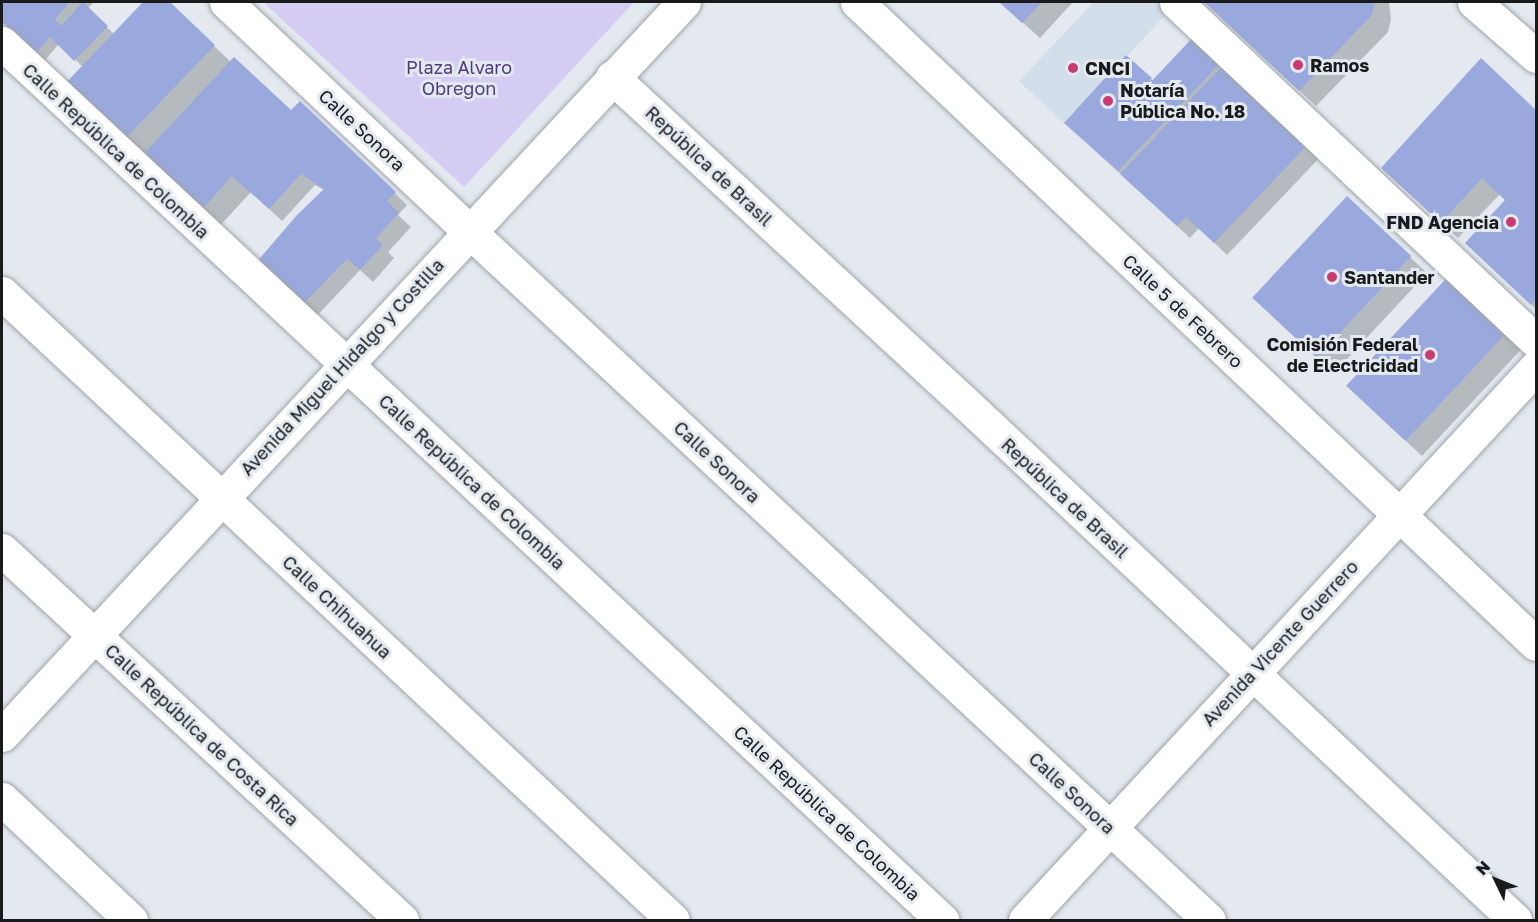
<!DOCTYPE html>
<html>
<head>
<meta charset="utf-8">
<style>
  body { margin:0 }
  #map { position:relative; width:1538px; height:922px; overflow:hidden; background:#e3e9ef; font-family:"Golos Text",sans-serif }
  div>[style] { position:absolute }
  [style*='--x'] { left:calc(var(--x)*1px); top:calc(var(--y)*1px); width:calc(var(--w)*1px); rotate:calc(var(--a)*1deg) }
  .built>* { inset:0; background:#d3deeb }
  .green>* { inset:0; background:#d4ccf3 }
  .shadow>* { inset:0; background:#0003 }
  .building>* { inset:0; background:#9aa9dd; transform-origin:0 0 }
  .roads { filter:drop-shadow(0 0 2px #9fa4aa) drop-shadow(0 0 2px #9fa4aa) }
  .minor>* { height:33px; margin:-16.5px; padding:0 16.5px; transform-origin:16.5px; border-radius:16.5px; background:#fff }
  .major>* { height:33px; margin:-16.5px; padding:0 16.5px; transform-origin:16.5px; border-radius:16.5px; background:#fff }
  .dots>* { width:16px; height:16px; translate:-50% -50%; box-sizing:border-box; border:3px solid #e3e9ef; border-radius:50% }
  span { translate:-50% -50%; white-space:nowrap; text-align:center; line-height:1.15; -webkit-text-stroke:6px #e3e9ef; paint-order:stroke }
  .poi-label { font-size:18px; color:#181a1c; font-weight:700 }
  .left { translate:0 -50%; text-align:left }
  .right { translate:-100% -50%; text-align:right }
  .park-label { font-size:18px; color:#503d7f }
  .street-label { font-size:18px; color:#181a1c }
  .frame { position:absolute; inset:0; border:3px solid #181a1c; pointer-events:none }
  .north { position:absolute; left:1466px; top:850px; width:60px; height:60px; -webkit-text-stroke:4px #e3e9ef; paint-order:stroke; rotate:313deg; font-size:16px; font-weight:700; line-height:24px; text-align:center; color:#181a1c }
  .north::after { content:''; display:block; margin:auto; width:21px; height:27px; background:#181a1c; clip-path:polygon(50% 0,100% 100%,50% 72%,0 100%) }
</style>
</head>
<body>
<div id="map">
  <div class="built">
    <i style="clip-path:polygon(1094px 2px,1167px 2px,1173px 7px,1064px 123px,1019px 81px)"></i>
  </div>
  <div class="green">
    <i style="clip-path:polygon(263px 2px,634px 2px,464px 187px)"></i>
  </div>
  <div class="shadow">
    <i style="clip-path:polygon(2px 2px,94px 2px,87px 9px,114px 34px,145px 2px,167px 2px,231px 62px,291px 112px,336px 136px,407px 205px,398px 215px,411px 227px,388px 252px,394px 258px,373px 282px,360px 270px,313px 320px,256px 265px,324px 190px,315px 185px,282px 221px,251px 192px,216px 230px,139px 159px,83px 67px,59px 44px,45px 60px,2px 21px)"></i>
    <i style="clip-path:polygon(1000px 2px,1073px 2px,1040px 38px)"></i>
    <i style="clip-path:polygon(1205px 2px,1389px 2px,1391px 19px,1388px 32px,1316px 106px)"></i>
    <i style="clip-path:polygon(1198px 34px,1326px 151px,1227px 255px,1199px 228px,1190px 238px,1078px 135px,1126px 57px,1153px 81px)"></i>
    <i style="clip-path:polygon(1481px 60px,1536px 112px,1536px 309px,1483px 260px,1507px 200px,1500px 194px,1458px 238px,1399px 184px)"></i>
    <i style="clip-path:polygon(1347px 198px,1427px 273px,1334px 373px,1271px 314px)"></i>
    <i style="clip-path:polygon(1456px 271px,1530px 340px,1422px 456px,1365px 403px)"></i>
  </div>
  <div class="building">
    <i style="clip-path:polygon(2px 2px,70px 2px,55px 19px,61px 26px,83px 2px,108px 26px,74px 61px,50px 37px,36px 53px,2px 22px)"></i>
    <i style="clip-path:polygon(143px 2px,170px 2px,215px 45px,121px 143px,62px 87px)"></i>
    <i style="clip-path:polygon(999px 2px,1042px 2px,1022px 23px)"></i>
    <i style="clip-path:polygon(1204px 2px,1375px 2px,1372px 15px,1299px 91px)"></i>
    <i style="clip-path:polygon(1198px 32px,1225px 58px,1118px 171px,1064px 123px,1126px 55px,1152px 78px,1114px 121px)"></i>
    <i style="clip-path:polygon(234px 57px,291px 110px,300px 101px,396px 192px,387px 201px,399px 213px,376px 238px,383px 245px,360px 270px,347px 259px,299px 308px,254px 265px,297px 215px,324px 189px,301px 174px,269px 209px,232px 176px,198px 214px,139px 159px)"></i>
    <i style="clip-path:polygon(1481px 58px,1536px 110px,1536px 299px,1531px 305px,1465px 243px,1505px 200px,1482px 178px,1441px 223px,1381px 168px)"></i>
    <i style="clip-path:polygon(1228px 60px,1315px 137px,1214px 243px,1186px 217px,1177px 226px,1120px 174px)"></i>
    <i style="left:1347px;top:196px;width:88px;height:139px;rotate:43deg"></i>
    <i style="left:1456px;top:268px;width:81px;height:161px;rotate:43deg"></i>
  </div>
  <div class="roads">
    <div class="minor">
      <i style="--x:226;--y:2;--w:334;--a:43.3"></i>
      <i style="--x:469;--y:231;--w:1011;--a:42.96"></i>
      <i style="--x:1176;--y:2;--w:494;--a:43.3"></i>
      <i style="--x:1474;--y:2;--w:82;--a:41.1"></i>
      <i style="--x:2;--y:43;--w:1286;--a:43.01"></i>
      <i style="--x:612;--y:77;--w:497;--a:42.7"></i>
      <i style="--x:977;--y:414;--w:739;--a:43.24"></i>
      <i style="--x:2;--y:293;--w:918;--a:43.06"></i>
      <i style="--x:2;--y:550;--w:545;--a:42.77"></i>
      <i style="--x:2;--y:735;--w:1001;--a:-47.06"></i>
      <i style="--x:2;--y:799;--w:177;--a:43.2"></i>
    </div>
    <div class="major">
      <i style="--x:857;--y:2;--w:934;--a:43.4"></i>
      <i style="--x:1025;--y:920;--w:753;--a:-47.26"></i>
    </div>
  </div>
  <div class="dots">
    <i style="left:1298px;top:65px;background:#c83c70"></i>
    <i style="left:1073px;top:68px;background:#c83c70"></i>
    <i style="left:1108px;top:101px;background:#c83c70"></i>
    <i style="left:1511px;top:222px;background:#c83c70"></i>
    <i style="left:1332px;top:277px;background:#c83c70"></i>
    <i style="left:1430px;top:355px;background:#c83c70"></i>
  </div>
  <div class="poi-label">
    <span class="left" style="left:1310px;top:65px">Ramos</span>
    <span class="left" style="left:1085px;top:68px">CNCI</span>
    <span class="left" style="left:1120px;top:101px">Notaría<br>Pública No. 18</span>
    <span class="right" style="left:1499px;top:222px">FND Agencia</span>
    <span class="left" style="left:1344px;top:277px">Santander</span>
    <span class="right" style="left:1418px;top:355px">Comisión Federal<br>de Electricidad</span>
  </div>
  <div class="park-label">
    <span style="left:459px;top:78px">Plaza Alvaro<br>Obregon</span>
  </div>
  <div class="street-label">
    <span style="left:362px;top:130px;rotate:43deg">Calle Sonora</span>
    <span style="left:116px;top:151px;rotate:43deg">Calle República de Colombia</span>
    <span style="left:709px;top:166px;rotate:43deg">República de Brasil</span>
    <span style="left:1183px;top:311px;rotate:43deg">Calle 5 de Febrero</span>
    <span style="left:342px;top:367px;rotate:-47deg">Avenida Miguel Hidalgo y Costilla</span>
    <span style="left:717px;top:462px;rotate:43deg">Calle Sonora</span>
    <span style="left:472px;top:482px;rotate:43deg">Calle República de Colombia</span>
    <span style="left:1065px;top:498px;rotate:43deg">República de Brasil</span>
    <span style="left:337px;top:607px;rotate:43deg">Calle Chihuahua</span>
    <span style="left:1280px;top:643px;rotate:-47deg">Avenida Vicente Guerrero</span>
    <span style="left:202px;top:735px;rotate:43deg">Calle República de Costa Rica</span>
    <span style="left:1072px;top:793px;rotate:43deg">Calle Sonora</span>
    <span style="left:827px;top:813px;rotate:43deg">Calle República de Colombia</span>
  </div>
  <div class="frame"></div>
  <div class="north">N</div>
</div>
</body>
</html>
